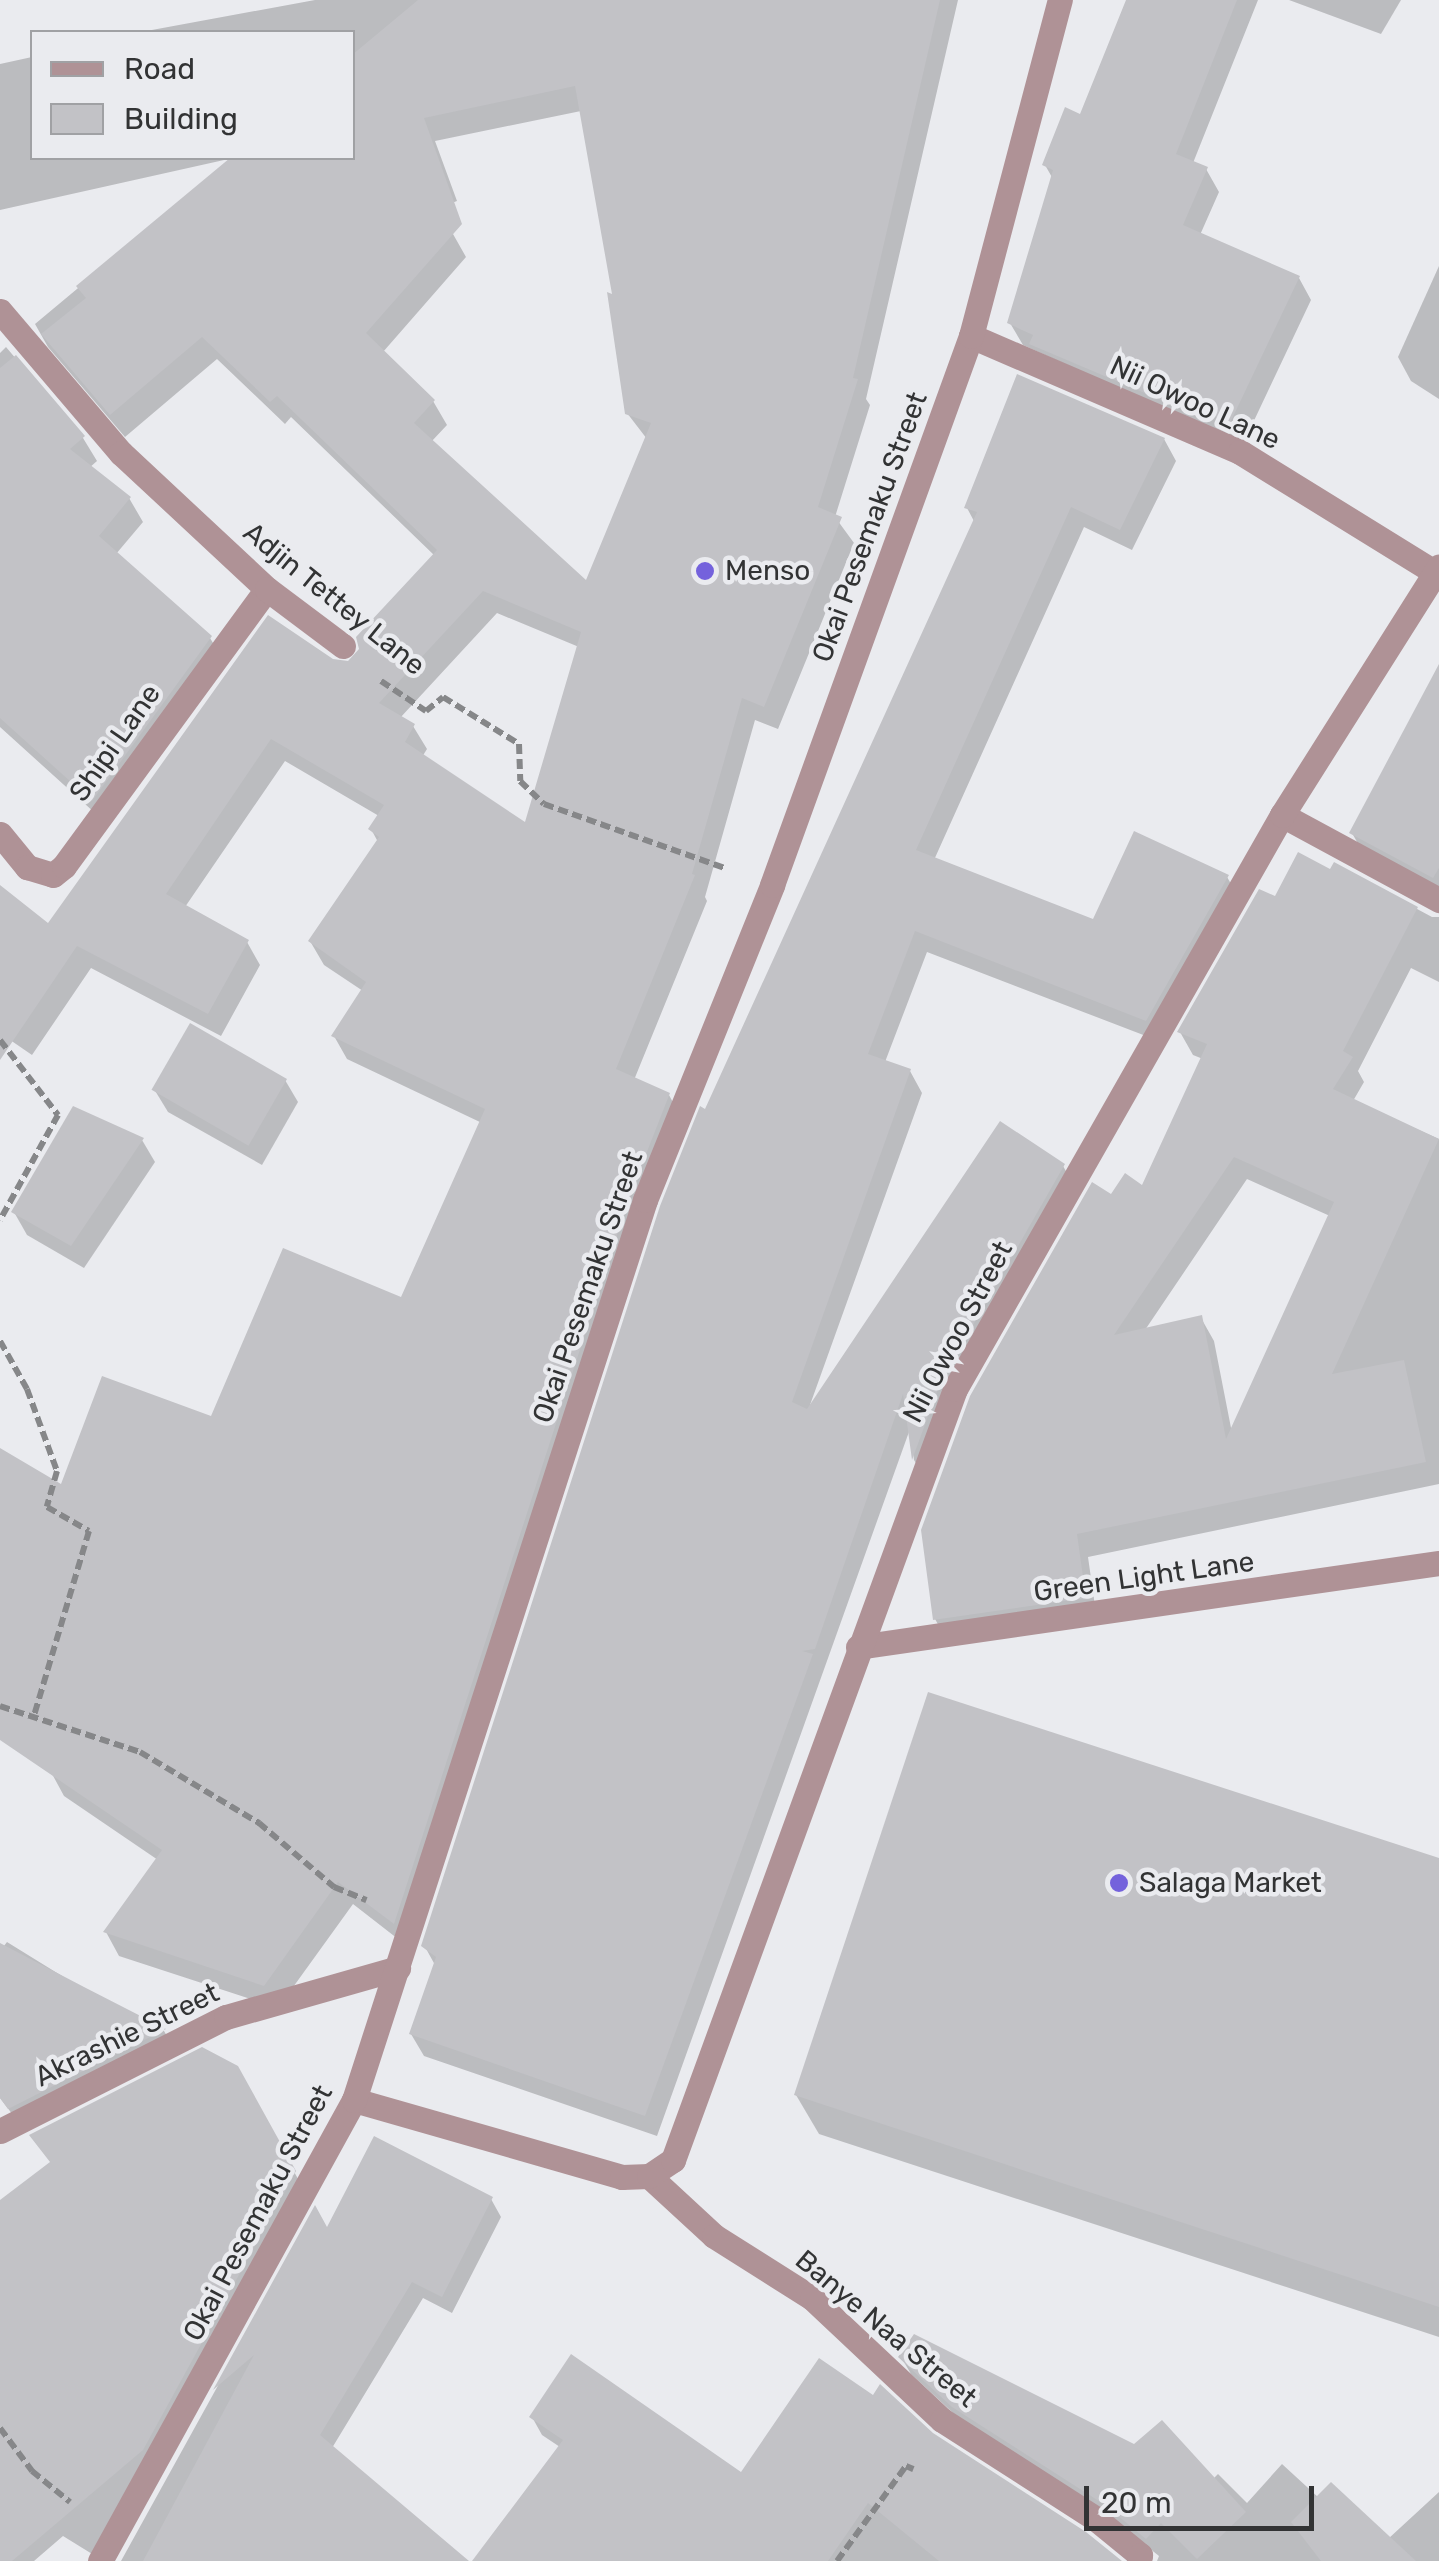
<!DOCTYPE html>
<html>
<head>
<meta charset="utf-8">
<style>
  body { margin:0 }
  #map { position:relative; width:1439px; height:2561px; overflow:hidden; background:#eaebef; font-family:Rubik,sans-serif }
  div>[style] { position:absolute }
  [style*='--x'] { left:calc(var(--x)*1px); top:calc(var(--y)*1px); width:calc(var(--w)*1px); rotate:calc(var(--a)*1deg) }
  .shadow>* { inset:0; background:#0003 }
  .building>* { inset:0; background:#c2c2c6; transform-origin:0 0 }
  .path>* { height:6px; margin-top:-3px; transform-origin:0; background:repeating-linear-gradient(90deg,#868789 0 10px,transparent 0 15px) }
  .service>* { height:25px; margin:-12.5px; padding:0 12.5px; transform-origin:12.5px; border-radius:12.5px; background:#af9296 }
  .minor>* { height:25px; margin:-12.5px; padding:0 12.5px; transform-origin:12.5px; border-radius:12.5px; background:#af9296 }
  .dots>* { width:28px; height:28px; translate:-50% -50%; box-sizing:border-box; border:5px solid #eaebef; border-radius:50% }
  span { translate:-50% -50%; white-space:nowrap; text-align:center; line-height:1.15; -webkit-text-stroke:9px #eaebef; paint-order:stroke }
  .street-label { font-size:28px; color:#323334 }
  .poi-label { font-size:28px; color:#323334 }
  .left { translate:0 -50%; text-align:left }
  .legend { position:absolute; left:30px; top:30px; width:325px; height:130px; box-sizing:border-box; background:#eaebef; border:2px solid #a0a1a4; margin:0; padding:12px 18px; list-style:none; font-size:30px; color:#323334 }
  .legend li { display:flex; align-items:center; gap:20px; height:50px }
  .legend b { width:50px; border:2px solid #a0a1a4 }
  .scale { position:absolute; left:1084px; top:2486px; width:230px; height:45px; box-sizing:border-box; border:5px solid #323334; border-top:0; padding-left:12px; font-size:30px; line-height:35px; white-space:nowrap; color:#323334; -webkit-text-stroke:8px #eaebef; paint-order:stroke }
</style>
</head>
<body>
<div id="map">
  <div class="shadow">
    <i style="clip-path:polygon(evenodd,315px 0,958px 0,866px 399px,870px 405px,835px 517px,854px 543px,778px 729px,755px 720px,705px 897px,707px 901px,634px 1080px,669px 1095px,682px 1119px,407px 1946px,353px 1904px,278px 2008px,119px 1956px,106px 1932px,158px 1860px,64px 1796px,51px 1772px,0 1717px,0 1450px,63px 1488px,213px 1419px,402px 1300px,482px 1123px,347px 1059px,334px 1036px,363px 991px,324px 965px,310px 941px,378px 842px,371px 829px,379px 816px,285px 761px,185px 907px,247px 942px,260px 965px,221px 1036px,91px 968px,32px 1055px,0 1033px,0 888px,49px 926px,332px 661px,349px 664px,435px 556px,291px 417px,285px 424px,217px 359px,125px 437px,48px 347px,35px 324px,234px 158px,352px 158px,352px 32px,141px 32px,315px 0,581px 111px,615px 298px,627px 413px,647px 439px,587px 584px,431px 442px,447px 425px,433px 401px,383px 352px,466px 257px,453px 234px,427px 212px,457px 201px,435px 141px,581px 111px,315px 0,497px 613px,579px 647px,527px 826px,422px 757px,427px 749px,413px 726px,400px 718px,497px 613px)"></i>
    <i style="clip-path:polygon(1129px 0,1258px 0,1193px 163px,1206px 169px,1219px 192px,1200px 235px,1299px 278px,1311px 300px,1243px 444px,1023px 345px,1010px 323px,1053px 179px,1045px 165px,1081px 117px)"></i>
    <i style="clip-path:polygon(1289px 0,1401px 0,1381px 34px)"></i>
    <i style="clip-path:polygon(32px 57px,32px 158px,233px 158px,0 210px,0 64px)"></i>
    <i style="clip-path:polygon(1439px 266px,1439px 399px,1411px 381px,1398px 357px)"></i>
    <i style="clip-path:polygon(6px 347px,83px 438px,97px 461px,89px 468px,129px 498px,143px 522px,116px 554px,210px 638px,224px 661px,106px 823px,0 727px,0 353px)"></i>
    <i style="clip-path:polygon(1164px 439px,1176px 461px,1132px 550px,1084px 527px,934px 860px,1094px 923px,1227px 877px,1240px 899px,1159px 1041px,927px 952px,885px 1062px,910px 1071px,922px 1093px,810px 1405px,1063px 1166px,1075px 1187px,952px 1404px,925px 1478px,914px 1460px,910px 1429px,657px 2136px,424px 2056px,411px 2034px,435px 1965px,424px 1945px,707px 1112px,975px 523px,967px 508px)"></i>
    <i style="clip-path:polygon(1439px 669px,1439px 896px,1365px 856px,1352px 833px)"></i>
    <i style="clip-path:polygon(evenodd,1335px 865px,1432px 917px,1439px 917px,1439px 982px,1411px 968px,1358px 1071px,1364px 1082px,1353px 1101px,1439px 1139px,1439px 1484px,1088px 1557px,1097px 1620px,948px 1642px,935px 1619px,1112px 1198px,1143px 1188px,1203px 1059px,1193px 1055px,1180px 1032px,1276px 899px,1331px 872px,1335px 865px,1247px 1179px,1330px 1216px,1232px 1433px,1214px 1341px,1201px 1318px,1145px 1330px,1247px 1179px)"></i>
    <i style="clip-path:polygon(285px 1080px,298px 1102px,262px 1165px,168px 1112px,154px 1089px)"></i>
    <i style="clip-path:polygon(142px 1140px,155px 1162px,84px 1268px,27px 1235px,14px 1212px)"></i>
    <i style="clip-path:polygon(1439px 1861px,1439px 2337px,819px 2134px,796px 2095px)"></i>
    <i style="clip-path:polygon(7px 1942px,83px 1989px,164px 2031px,170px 2041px,16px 2119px,0 2098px,0 1951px)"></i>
    <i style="clip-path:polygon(236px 2068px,302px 2186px,97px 2557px,63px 2536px,34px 2561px,0 2561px,0 2203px)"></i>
    <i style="clip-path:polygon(491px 2199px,501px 2217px,452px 2313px,423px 2298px,332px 2448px,465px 2561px,121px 2561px,315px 2210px,328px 2232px)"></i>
    <i style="clip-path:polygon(901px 2357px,1213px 2479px,1218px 2474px,1247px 2503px,1282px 2464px,1319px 2498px,1388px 2539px,1439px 2492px,1439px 2561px,1157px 2561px,1159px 2556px,1118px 2523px,965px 2424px,911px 2374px)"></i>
    <i style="clip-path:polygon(532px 2417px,741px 2475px,931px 2435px,1118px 2561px,475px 2561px,560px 2447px,542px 2435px)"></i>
  </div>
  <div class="building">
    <i style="clip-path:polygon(evenodd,418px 0,940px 0,853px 378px,858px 379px,818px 507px,842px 517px,764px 707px,742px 698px,692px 874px,695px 875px,616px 1069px,670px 1093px,630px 1195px,394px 1924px,338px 1882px,264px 1986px,103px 1932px,162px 1850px,0 1740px,0 1448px,61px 1484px,102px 1376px,211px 1416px,283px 1248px,401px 1297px,485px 1109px,331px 1036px,366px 982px,308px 941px,379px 837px,368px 829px,384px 805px,271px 739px,166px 894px,249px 940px,208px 1014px,77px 946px,0 1060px,0 885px,48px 923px,268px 615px,333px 659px,348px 661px,359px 649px,356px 637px,437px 550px,277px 396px,270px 402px,202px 337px,110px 415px,41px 334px,86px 298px,76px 286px,230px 158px,352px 158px,352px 55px,418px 0,575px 86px,612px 294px,607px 292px,625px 414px,651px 423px,586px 580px,414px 423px,435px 400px,366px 333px,462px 224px,424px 118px,575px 86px,418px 0,483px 591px,581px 632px,525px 822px,405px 742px,415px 724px,379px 703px,483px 591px)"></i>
    <i style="clip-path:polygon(1126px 0,1237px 0,1176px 154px,1208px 167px,1183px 225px,1300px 276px,1230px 423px,1183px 402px,1180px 408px,1029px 344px,1033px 335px,1007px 323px,1053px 170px,1042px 165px,1065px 107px,1080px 114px)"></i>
    <i style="clip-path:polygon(16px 355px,85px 436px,70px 449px,131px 497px,99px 536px,212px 636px,92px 801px,0 718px,0 368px)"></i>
    <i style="clip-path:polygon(1017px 374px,1165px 438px,1120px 530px,1071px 507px,916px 850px,1093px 919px,1134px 831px,1229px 875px,1146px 1021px,915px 931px,868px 1054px,911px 1069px,792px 1402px,807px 1409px,1000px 1121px,1065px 1164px,941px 1381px,912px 1460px,903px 1394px,815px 1649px,802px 1651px,813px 1654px,645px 2116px,409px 2034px,436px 1957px,421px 1946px,660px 1206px,700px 1106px,705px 1109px,977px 512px,964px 508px)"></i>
    <i style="clip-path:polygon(1439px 664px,1439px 868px,1433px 878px,1349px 833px)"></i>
    <i style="clip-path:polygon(evenodd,1298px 852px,1330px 869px,1334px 862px,1418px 907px,1343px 1051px,1353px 1057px,1333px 1089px,1439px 1139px,1332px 1374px,1404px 1360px,1426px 1462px,1077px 1534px,1086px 1598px,933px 1620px,921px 1530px,970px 1396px,1092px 1182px,1111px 1194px,1125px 1173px,1142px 1185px,1207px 1044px,1177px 1032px,1259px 889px,1275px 896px,1298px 852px,1234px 1157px,1334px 1202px,1226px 1439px,1202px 1315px,1114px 1335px,1234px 1157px)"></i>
    <i style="left:190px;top:1023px;width:112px;height:77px;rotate:30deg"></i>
    <i style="clip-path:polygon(73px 1106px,144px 1138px,71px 1246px,11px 1212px)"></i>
    <i style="clip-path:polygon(928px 1692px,1439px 1858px,1439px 2307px,794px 2095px)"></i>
    <i style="clip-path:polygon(0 1943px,84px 1987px,166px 2029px,8px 2109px,0 2098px)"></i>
    <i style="clip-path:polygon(202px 2047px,238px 2066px,296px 2171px,143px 2450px,12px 2561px,0 2561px,0 2200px,50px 2162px,29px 2135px)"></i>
    <i style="clip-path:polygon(374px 2136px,493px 2197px,442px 2297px,412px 2282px,320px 2435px,469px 2561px,143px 2561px,254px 2355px,213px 2390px,315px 2205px,327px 2227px)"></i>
    <i style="clip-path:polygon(914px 2334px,1134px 2444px,1162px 2420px,1246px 2512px,1197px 2559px,1161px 2523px,1146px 2539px,1105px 2505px,952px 2407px,898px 2357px)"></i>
    <i style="clip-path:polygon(571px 2354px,741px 2472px,819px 2358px,873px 2395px,880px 2384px,933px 2433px,1086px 2532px,1122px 2561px,939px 2561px,868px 2503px,828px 2561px,472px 2561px,563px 2440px,529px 2417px)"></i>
    <i style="clip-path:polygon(1331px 2482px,1416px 2561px,1321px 2561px,1291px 2522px)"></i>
  </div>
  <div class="path">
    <i style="--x:381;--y:681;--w:54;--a:33.7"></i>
    <i style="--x:426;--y:711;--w:22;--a:-39"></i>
    <i style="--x:443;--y:697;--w:89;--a:31.7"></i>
    <i style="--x:519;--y:744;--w:37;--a:88"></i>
    <i style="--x:520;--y:781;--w:33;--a:44"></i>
    <i style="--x:544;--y:804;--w:192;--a:19.5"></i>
    <i style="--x:0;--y:1040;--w:95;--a:52.3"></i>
    <i style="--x:58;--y:1115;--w:120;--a:118.9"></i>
    <i style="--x:0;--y:1341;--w:55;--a:60.6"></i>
    <i style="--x:27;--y:1389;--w:87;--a:69.9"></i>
    <i style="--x:57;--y:1471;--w:37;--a:106"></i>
    <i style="--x:47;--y:1507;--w:48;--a:29.7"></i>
    <i style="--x:89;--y:1531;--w:192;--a:106.6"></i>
    <i style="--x:0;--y:1706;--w:147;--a:18.2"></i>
    <i style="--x:140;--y:1752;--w:139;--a:30.8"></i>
    <i style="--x:259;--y:1823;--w:99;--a:40.5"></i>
    <i style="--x:334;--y:1887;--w:35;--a:22"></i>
    <i style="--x:0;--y:2428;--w:54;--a:53.3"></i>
    <i style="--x:32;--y:2471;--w:49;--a:39.2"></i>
    <i style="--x:837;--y:2561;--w:117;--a:-54"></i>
    <i style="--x:906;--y:2466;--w:8;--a:23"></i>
  </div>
  <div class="service">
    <i style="--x:971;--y:336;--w:293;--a:23.3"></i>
    <i style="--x:1240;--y:452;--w:230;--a:31.7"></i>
    <i style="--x:1282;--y:815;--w:179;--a:28.4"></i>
    <i style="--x:0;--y:834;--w:43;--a:50.7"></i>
    <i style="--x:27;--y:867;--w:27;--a:17"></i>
    <i style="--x:53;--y:875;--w:14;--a:-39"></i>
    <i style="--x:64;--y:866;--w:343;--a:-53.8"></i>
    <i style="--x:858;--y:1647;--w:587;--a:-8.23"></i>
    <i style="--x:649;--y:2176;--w:88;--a:42.7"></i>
    <i style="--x:714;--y:2236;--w:116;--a:32.3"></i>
    <i style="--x:812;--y:2298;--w:178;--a:43.2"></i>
    <i style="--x:942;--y:2420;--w:183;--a:32.7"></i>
    <i style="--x:1096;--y:2519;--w:57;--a:39.3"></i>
    <i style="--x:1140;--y:2555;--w:6;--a:99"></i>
  </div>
  <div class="minor">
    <i style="--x:0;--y:311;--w:187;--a:49.6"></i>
    <i style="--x:121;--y:453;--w:200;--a:43"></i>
    <i style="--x:267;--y:589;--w:95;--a:36.9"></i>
    <i style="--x:354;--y:2100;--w:279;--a:16"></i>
    <i style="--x:622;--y:2177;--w:27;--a:-2"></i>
    <i style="--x:649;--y:2176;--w:29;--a:-34"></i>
    <i style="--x:673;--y:2160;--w:821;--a:-69.91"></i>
    <i style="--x:955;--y:1389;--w:661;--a:-60.33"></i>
    <i style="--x:1282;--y:815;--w:294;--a:-57.7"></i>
    <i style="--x:0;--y:2131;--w:253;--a:-26.8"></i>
    <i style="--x:226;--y:2017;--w:179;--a:-15.9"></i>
    <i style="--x:100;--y:2561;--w:526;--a:-61.15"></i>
    <i style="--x:354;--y:2100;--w:946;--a:-72.08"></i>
    <i style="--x:645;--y:1200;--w:340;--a:-68"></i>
    <i style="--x:772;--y:885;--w:584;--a:-70.08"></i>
    <i style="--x:971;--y:336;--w:348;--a:-75.2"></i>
  </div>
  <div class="dots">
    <i style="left:705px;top:571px;background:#7462dc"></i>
    <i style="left:1119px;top:1883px;background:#7462dc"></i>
  </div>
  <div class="street-label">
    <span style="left:1195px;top:403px;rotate:25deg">Nii Owoo Lane</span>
    <span style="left:870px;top:527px;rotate:-70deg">Okai Pesemaku Street</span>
    <span style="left:334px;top:599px;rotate:39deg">Adjin Tettey Lane</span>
    <span style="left:115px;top:743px;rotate:-55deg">Shipi Lane</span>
    <span style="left:588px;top:1287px;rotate:-71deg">Okai Pesemaku Street</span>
    <span style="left:958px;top:1332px;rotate:-62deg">Nii Owoo Street</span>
    <span style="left:1144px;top:1577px;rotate:-8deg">Green Light Lane</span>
    <span style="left:127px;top:2035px;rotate:-26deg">Akrashie Street</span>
    <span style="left:258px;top:2213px;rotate:-62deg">Okai Pesemaku Street</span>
    <span style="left:886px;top:2329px;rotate:40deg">Banye Naa Street</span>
  </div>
  <div class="poi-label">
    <span class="left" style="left:725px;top:571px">Menso</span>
    <span class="left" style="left:1139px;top:1883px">Salaga Market</span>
  </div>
  <ul class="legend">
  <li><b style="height:12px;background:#af9296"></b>Road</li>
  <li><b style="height:28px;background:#c2c2c6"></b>Building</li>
  </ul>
  <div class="scale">20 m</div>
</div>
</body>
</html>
